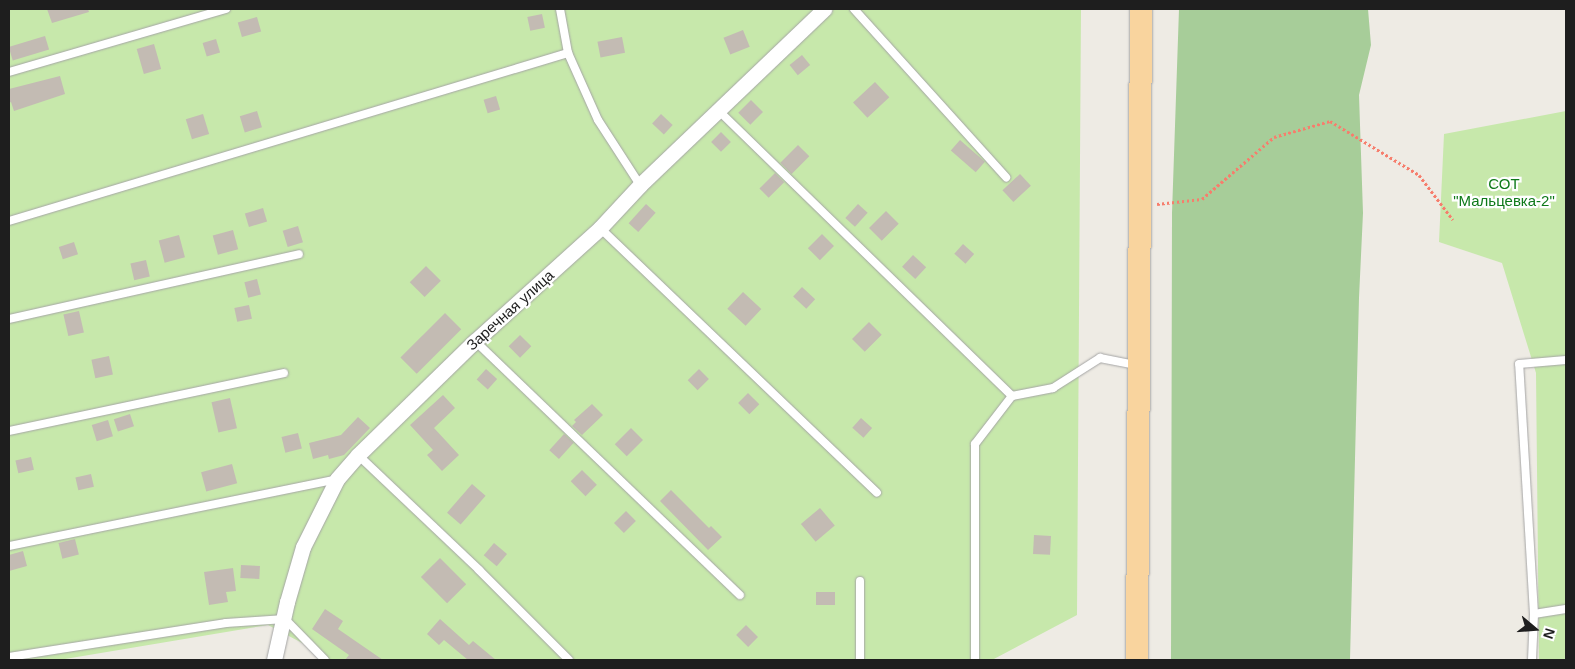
<!DOCTYPE html>
<html>
<head>
<meta charset="utf-8">
<style>
  body { margin:0 }
  #map { position:relative; width:1575px; height:669px; overflow:hidden; background:#eeebe4; font-family:Helvetica,sans-serif }
  div>[style] { position:absolute }
  [style*='--x'] { left:calc(var(--x)*1px); top:calc(var(--y)*1px); width:calc(var(--w)*1px); rotate:calc(var(--a)*1deg) }
  .grass>* { inset:0; background:#c7e8ab }
  .forest>* { inset:0; background:#a7cd99 }
  .building>* { inset:0; background:#c3bbb3; transform-origin:0 0 }
  .path>* { height:3px; margin-top:-1.5px; transform-origin:0; background:repeating-linear-gradient(90deg,#f67e6d 0 2.5px,transparent 0 5px) }
  .roads { filter:drop-shadow(0 0 1px #a5a5a5) drop-shadow(0 0 1px #a5a5a5) }
  .lane>* { height:8px; margin:-4px; padding:0 4px; transform-origin:4px; border-radius:4px; background:#fff }
  .street>* { height:15px; margin:-7.5px; padding:0 7.5px; transform-origin:7.5px; border-radius:7.5px; background:#fff }
  .primary>* { height:22px; margin:-11px; padding:0 11px; transform-origin:11px; border-radius:11px; background:#f9d49e }
  span { translate:-50% -50%; white-space:nowrap; text-align:center; line-height:1.15; -webkit-text-stroke:4.5px #fff; paint-order:stroke }
  .park-label { font-size:15px; color:#0e7919 }
  .street-label { font-size:15px; color:#1e1e1e }
  .frame { position:absolute; inset:0; border:10px solid #1e1e1e; pointer-events:none }
  .north { position:absolute; left:1510px; top:604px; width:50px; height:50px; -webkit-text-stroke:4px #fff; paint-order:stroke; rotate:108deg; font-size:14px; font-weight:700; line-height:20px; text-align:center; color:#1e1e1e }
  .north::after { content:''; display:block; margin:auto; width:18px; height:22px; background:#1e1e1e; clip-path:polygon(50% 0,100% 100%,50% 72%,0 100%) }
</style>
</head>
<body>
<div id="map">
  <div class="grass">
    <i style="clip-path:polygon(9px 9px,1081px 9px,1077px 615px,992px 660px,320px 660px,304px 644px,268px 625px,59px 660px,9px 660px)"></i>
    <i style="clip-path:polygon(1566px 111px,1566px 660px,1539px 660px,1536px 373px,1502px 263px,1439px 242px,1444px 134px)"></i>
  </div>
  <div class="forest">
    <i style="clip-path:polygon(1179px 9px,1368px 9px,1371px 45px,1359px 95px,1363px 213px,1359px 298px,1350px 660px,1171px 660px,1172px 213px)"></i>
  </div>
  <div class="building">
    <i style="clip-path:polygon(47px 9px,88px 9px,89px 12px,52px 23px)"></i>
    <i style="left:542px;top:14px;width:14px;height:15px;rotate:78deg"></i>
    <i style="left:257px;top:17px;width:15px;height:20px;rotate:74deg"></i>
    <i style="left:743px;top:30px;width:18px;height:21px;rotate:68deg"></i>
    <i style="left:45px;top:36px;width:14px;height:38px;rotate:73deg"></i>
    <i style="left:622px;top:37px;width:16px;height:25px;rotate:79deg"></i>
    <i style="left:216px;top:39px;width:14px;height:14px;rotate:73deg"></i>
    <i style="left:154px;top:44px;width:26px;height:18px;rotate:74deg"></i>
    <i style="left:802px;top:55px;width:13px;height:16px;rotate:51deg"></i>
    <i style="clip-path:polygon(60px 76px,65px 94px,14px 111px,11px 102px,9px 103px,9px 89px)"></i>
    <i style="left:875px;top:82px;width:21px;height:30px;rotate:47deg"></i>
    <i style="left:496px;top:96px;width:14px;height:13px;rotate:73deg"></i>
    <i style="left:751px;top:100px;width:17px;height:18px;rotate:45deg"></i>
    <i style="left:257px;top:111px;width:17px;height:18px;rotate:73deg"></i>
    <i style="left:203px;top:114px;width:21px;height:18px;rotate:73deg"></i>
    <i style="left:661px;top:114px;width:16px;height:13px;rotate:43deg"></i>
    <i style="left:721px;top:132px;width:14px;height:14px;rotate:45deg"></i>
    <i style="left:960px;top:140px;width:33px;height:14px;rotate:41deg"></i>
    <i style="left:798px;top:145px;width:16px;height:25px;rotate:45deg"></i>
    <i style="left:775px;top:173px;width:13px;height:22px;rotate:45deg"></i>
    <i style="left:1020px;top:174px;width:16px;height:24px;rotate:47deg"></i>
    <i style="left:646px;top:204px;width:13px;height:26px;rotate:42deg"></i>
    <i style="left:858px;top:204px;width:13px;height:19px;rotate:42deg"></i>
    <i style="left:263px;top:208px;width:14px;height:19px;rotate:73deg"></i>
    <i style="left:886px;top:211px;width:18px;height:24px;rotate:45deg"></i>
    <i style="left:298px;top:226px;width:17px;height:16px;rotate:73deg"></i>
    <i style="left:233px;top:230px;width:20px;height:21px;rotate:75deg"></i>
    <i style="left:822px;top:234px;width:17px;height:20px;rotate:45deg"></i>
    <i style="left:179px;top:235px;width:23px;height:21px;rotate:75deg"></i>
    <i style="left:74px;top:242px;width:13px;height:16px;rotate:72deg"></i>
    <i style="left:963px;top:244px;width:15px;height:13px;rotate:42deg"></i>
    <i style="left:913px;top:255px;width:18px;height:16px;rotate:43deg"></i>
    <i style="left:146px;top:260px;width:17px;height:16px;rotate:77deg"></i>
    <i style="left:426px;top:266px;width:21px;height:23px;rotate:45deg"></i>
    <i style="left:257px;top:279px;width:16px;height:13px;rotate:76deg"></i>
    <i style="left:802px;top:287px;width:18px;height:13px;rotate:43deg"></i>
    <i style="left:743px;top:292px;width:25px;height:23px;rotate:43deg"></i>
    <i style="left:249px;top:305px;width:14px;height:15px;rotate:78deg"></i>
    <i style="left:79px;top:311px;width:22px;height:16px;rotate:77deg"></i>
    <i style="left:445px;top:313px;width:23px;height:63px;rotate:45deg"></i>
    <i style="left:869px;top:322px;width:18px;height:24px;rotate:45deg"></i>
    <i style="left:520px;top:335px;width:16px;height:16px;rotate:45deg"></i>
    <i style="left:109px;top:356px;width:19px;height:18px;rotate:78deg"></i>
    <i style="left:486px;top:369px;width:15px;height:14px;rotate:42deg"></i>
    <i style="left:699px;top:369px;width:14px;height:16px;rotate:45deg"></i>
    <i style="left:748px;top:393px;width:16px;height:14px;rotate:45deg"></i>
    <i style="clip-path:polygon(443px 395px,455px 408px,434px 428px,459px 455px,442px 471px,427px 455px,433px 450px,410px 425px)"></i>
    <i style="left:230px;top:398px;width:31px;height:19px;rotate:77deg"></i>
    <i style="clip-path:polygon(592px 404px,603px 415px,582px 435px,572px 426px,576px 422px,574px 420px)"></i>
    <i style="left:130px;top:414px;width:13px;height:17px;rotate:72deg"></i>
    <i style="clip-path:polygon(358px 417px,370px 428px,344px 455px,329px 459px,328px 455px,313px 459px,309px 443px,341px 435px)"></i>
    <i style="left:861px;top:418px;width:15px;height:13px;rotate:42deg"></i>
    <i style="left:108px;top:420px;width:17px;height:17px;rotate:73deg"></i>
    <i style="left:631px;top:428px;width:17px;height:23px;rotate:45deg"></i>
    <i style="left:298px;top:433px;width:16px;height:17px;rotate:76deg"></i>
    <i style="left:564px;top:434px;width:13px;height:22px;rotate:42deg"></i>
    <i style="left:31px;top:457px;width:13px;height:16px;rotate:77deg"></i>
    <i style="left:232px;top:464px;width:20px;height:32px;rotate:75deg"></i>
    <i style="left:582px;top:470px;width:21px;height:16px;rotate:45deg"></i>
    <i style="left:91px;top:474px;width:13px;height:16px;rotate:77deg"></i>
    <i style="left:472px;top:484px;width:18px;height:38px;rotate:41deg"></i>
    <i style="clip-path:polygon(671px 490px,709px 528px,711px 526px,722px 537px,708px 550px,660px 501px)"></i>
    <i style="left:820px;top:508px;width:23px;height:25px;rotate:50deg"></i>
    <i style="left:626px;top:511px;width:14px;height:17px;rotate:45deg"></i>
    <i style="left:1034px;top:535px;width:17px;height:19px;rotate:3deg"></i>
    <i style="left:75px;top:539px;width:16px;height:17px;rotate:76deg"></i>
    <i style="left:494px;top:543px;width:17px;height:16px;rotate:40deg"></i>
    <i style="clip-path:polygon(23px 551px,27px 566px,9px 571px,9px 555px)"></i>
    <i style="left:440px;top:558px;width:37px;height:27px;rotate:45deg"></i>
    <i style="left:241px;top:565px;width:19px;height:13px;rotate:3deg"></i>
    <i style="clip-path:polygon(233px 568px,236px 591px,226px 592px,228px 602px,209px 605px,204px 572px)"></i>
    <i style="left:816px;top:592px;width:19px;height:13px"></i>
    <i style="clip-path:polygon(325px 609px,343px 621px,338px 629px,383px 660px,345px 660px,349px 655px,312px 629px)"></i>
    <i style="clip-path:polygon(440px 619px,469px 645px,473px 641px,496px 660px,468px 660px,444px 640px,439px 645px,427px 634px)"></i>
    <i style="left:746px;top:625px;width:17px;height:14px;rotate:45deg"></i>
  </div>
  <div class="path">
    <i style="--x:1157;--y:204;--w:45;--a:-6.3"></i>
    <i style="--x:1202;--y:199;--w:95;--a:-40.7"></i>
    <i style="--x:1274;--y:137;--w:58;--a:-15.9"></i>
    <i style="--x:1330;--y:121;--w:104;--a:31.2"></i>
    <i style="--x:1419;--y:175;--w:56;--a:52.9"></i>
  </div>
  <div class="roads">
    <div class="lane">
      <i style="--x:560;--y:9;--w:45;--a:79.7"></i>
      <i style="--x:568;--y:53;--w:73;--a:65.9"></i>
      <i style="--x:598;--y:120;--w:77;--a:57.1"></i>
      <i style="--x:854;--y:9;--w:227;--a:47.9"></i>
      <i style="--x:9;--y:72;--w:226;--a:-16.2"></i>
      <i style="--x:719;--y:111;--w:409;--a:44.2"></i>
      <i style="--x:9;--y:221;--w:584;--a:-16.73"></i>
      <i style="--x:600;--y:228;--w:383;--a:43.7"></i>
      <i style="--x:9;--y:319;--w:297;--a:-12.6"></i>
      <i style="--x:475;--y:341;--w:367;--a:43.8"></i>
      <i style="--x:9;--y:431;--w:281;--a:-11.9"></i>
      <i style="--x:358;--y:455;--w:167;--a:43.5"></i>
      <i style="--x:479;--y:570;--w:127;--a:45"></i>
      <i style="--x:9;--y:546;--w:335;--a:-11.5"></i>
      <i style="--x:860;--y:581;--w:79;--a:90"></i>
      <i style="--x:1534;--y:614;--w:32;--a:-9"></i>
      <i style="--x:9;--y:657;--w:220;--a:-8.9"></i>
      <i style="--x:226;--y:623;--w:59;--a:-3.9"></i>
      <i style="--x:285;--y:619;--w:57;--a:45.7"></i>
      <i style="--x:975;--y:660;--w:216;--a:-90"></i>
      <i style="--x:975;--y:444;--w:61;--a:-52.4"></i>
      <i style="--x:1012;--y:396;--w:42;--a:-11"></i>
      <i style="--x:1053;--y:388;--w:56;--a:-32.6"></i>
      <i style="--x:1100;--y:358;--w:37;--a:11"></i>
      <i style="--x:1532;--y:660;--w:46;--a:-87.5"></i>
      <i style="--x:1534;--y:614;--w:250;--a:-93.4"></i>
      <i style="--x:1519;--y:364;--w:47;--a:-4.9"></i>
    </div>
    <div class="street">
      <i style="--x:274;--y:660;--w:59;--a:-77.4"></i>
      <i style="--x:287;--y:602;--w:57;--a:-73.8"></i>
      <i style="--x:303;--y:547;--w:76;--a:-63.4"></i>
      <i style="--x:337;--y:479;--w:32;--a:-49"></i>
      <i style="--x:358;--y:455;--w:163;--a:-44.3"></i>
      <i style="--x:475;--y:341;--w:169;--a:-42.1"></i>
      <i style="--x:600;--y:228;--w:59;--a:-47.1"></i>
      <i style="--x:640;--y:185;--w:255;--a:-43.7"></i>
    </div>
    <div class="primary">
      <i style="--x:1137;--y:660;--w:651;--a:-89.65"></i>
    </div>
  </div>
  <div class="park-label">
    <span style="left:1504px;top:192px">СОТ<br>"Мальцевка-2"</span>
  </div>
  <div class="street-label">
    <span style="left:510px;top:310px;rotate:-42deg">Заречная улица</span>
  </div>
  <div class="frame"></div>
  <div class="north">N</div>
</div>
</body>
</html>
